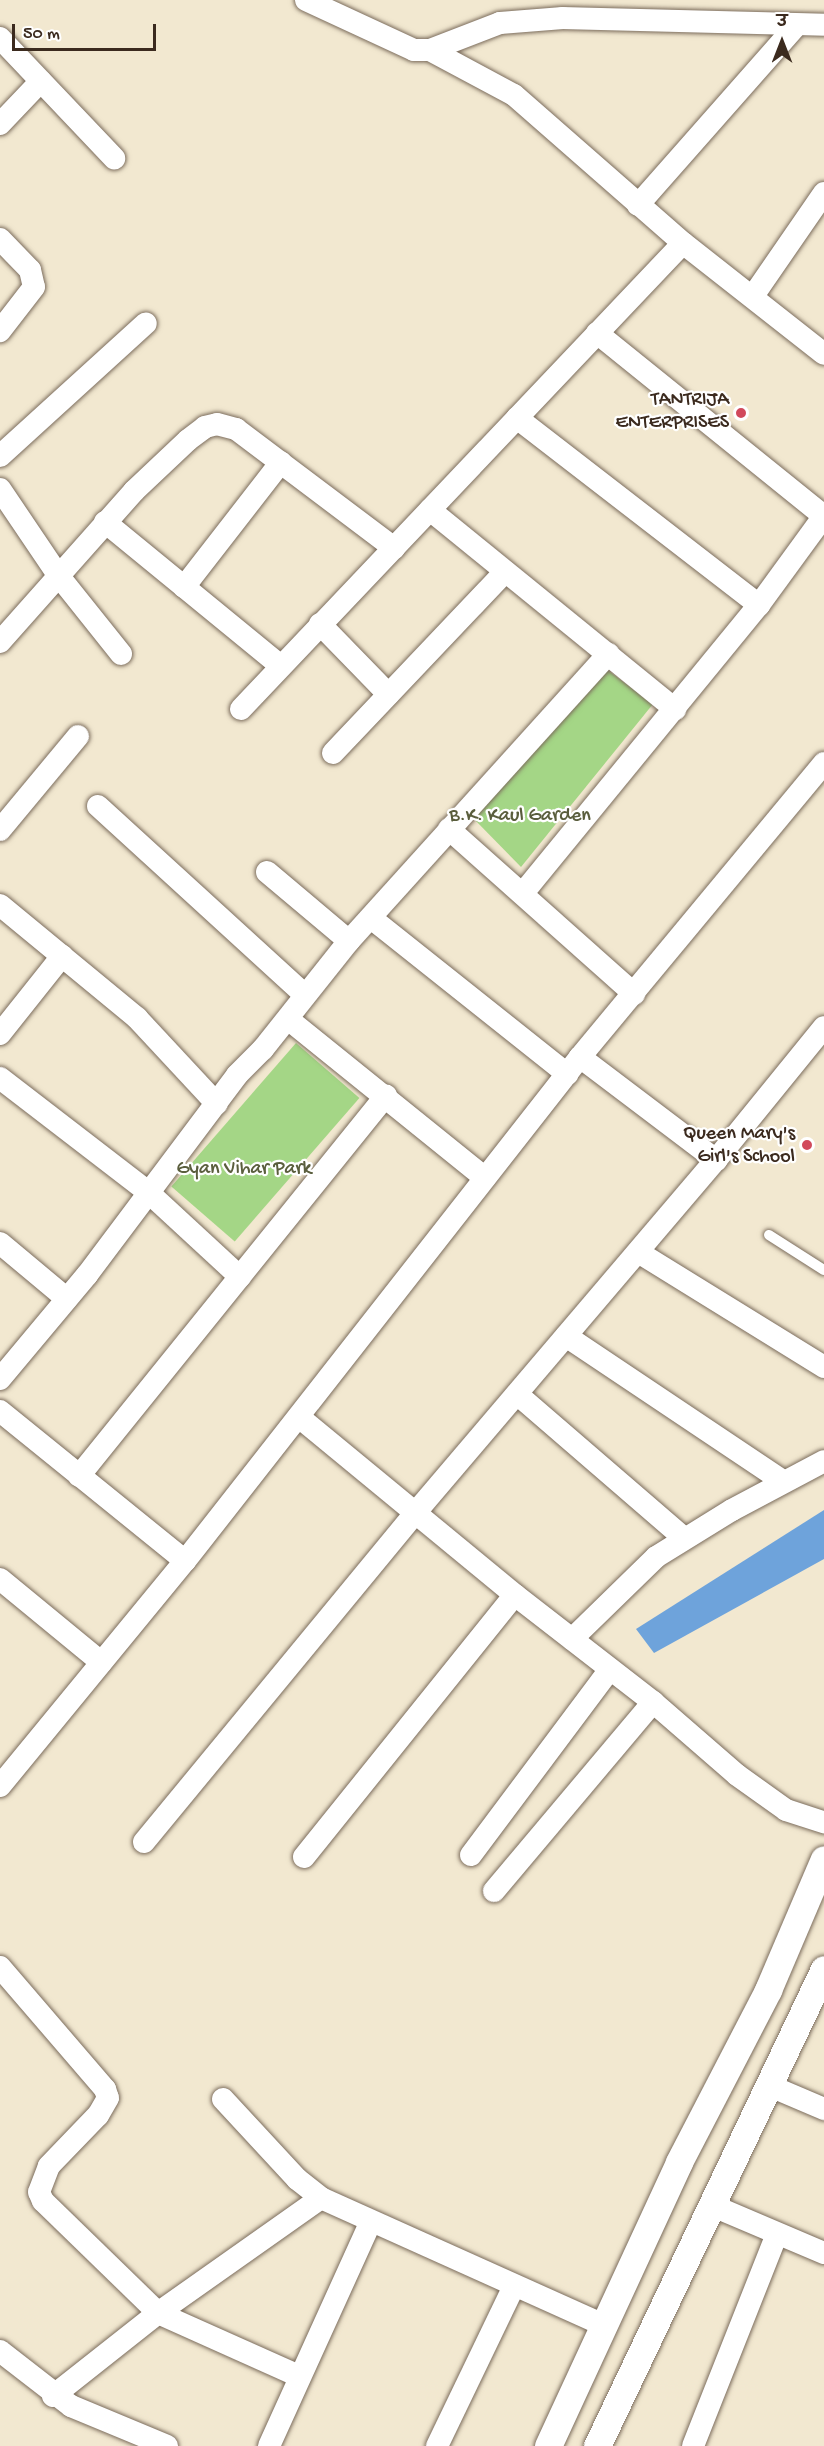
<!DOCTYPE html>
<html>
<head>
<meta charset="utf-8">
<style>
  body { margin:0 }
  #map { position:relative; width:824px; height:2446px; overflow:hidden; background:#f2e8d0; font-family:"Gochi Hand","Playpen Sans Deva",sans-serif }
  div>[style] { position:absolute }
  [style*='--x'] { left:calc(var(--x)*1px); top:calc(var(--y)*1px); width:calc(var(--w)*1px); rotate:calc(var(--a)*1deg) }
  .green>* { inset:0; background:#a4d686; transform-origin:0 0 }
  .water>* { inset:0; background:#6ea3db }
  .roads { filter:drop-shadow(0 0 2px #7b6c5c) drop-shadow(0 0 2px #7b6c5c) }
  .service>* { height:10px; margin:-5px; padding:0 5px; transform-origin:5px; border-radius:5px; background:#fff }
  .minor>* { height:22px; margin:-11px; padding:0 11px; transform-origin:11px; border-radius:11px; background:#fff }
  .tertiary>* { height:27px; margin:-13.5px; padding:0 13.5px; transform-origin:13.5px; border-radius:13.5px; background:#fff }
  .dots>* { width:16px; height:16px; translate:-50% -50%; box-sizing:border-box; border:3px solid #fff; border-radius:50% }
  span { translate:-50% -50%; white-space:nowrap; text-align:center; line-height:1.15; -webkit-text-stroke:4.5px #fff; paint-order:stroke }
  .poi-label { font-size:20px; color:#3b2a1e }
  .right { translate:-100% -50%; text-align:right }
  .park-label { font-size:20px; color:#5a5e3d }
  .north { position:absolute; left:752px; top:12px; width:60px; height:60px; -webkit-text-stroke:4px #fff; paint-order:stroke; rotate:0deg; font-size:16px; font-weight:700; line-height:24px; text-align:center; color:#3b2a1e }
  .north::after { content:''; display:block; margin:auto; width:21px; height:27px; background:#3b2a1e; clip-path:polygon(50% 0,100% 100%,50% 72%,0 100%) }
  .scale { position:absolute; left:12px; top:24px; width:144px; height:27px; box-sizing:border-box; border:3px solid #3b2a1e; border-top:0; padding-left:8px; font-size:18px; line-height:21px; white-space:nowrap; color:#3b2a1e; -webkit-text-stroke:4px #fff; paint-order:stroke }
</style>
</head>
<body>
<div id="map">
  <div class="green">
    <i style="clip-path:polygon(606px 669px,653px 704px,521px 867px,474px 819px)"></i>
    <i style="left:296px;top:1043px;width:84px;height:190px;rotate:41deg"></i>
  </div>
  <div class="water">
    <i style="clip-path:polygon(824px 1510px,824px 1559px,654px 1653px,636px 1629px)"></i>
  </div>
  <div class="roads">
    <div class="service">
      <i style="--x:769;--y:1235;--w:65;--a:32.5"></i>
    </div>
    <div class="minor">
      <i style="--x:306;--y:0;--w:119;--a:24.8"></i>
      <i style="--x:414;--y:50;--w:16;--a:0"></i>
      <i style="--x:430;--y:50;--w:75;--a:-21.1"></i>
      <i style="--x:500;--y:23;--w:63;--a:-4.5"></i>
      <i style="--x:563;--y:18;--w:261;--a:1.5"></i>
      <i style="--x:0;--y:38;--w:166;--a:46.5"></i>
      <i style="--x:430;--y:50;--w:95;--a:28.2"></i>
      <i style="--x:514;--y:95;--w:225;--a:41.2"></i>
      <i style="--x:683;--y:243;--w:179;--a:38.2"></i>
      <i style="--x:0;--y:124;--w:59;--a:-46.4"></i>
      <i style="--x:638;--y:205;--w:239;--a:-48.6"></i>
      <i style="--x:0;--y:239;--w:43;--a:45.9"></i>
      <i style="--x:30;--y:270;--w:17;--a:77"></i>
      <i style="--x:34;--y:287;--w:56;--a:127.7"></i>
      <i style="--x:753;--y:296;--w:125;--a:-55.4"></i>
      <i style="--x:597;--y:333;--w:292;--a:38.9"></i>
      <i style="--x:517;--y:418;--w:306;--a:37.7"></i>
      <i style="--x:0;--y:456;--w:197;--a:-42.3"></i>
      <i style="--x:0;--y:489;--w:104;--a:56"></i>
      <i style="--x:58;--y:575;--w:101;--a:51.4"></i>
      <i style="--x:430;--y:510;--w:316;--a:39.1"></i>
      <i style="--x:105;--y:522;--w:226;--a:39.3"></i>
      <i style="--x:184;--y:587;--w:158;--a:-52.2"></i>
      <i style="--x:320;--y:624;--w:98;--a:45.8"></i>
      <i style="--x:0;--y:642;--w:202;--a:-48.4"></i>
      <i style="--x:134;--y:491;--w:74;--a:-43.4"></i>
      <i style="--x:188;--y:440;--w:21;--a:-37"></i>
      <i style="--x:205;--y:427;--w:12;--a:-14"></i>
      <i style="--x:217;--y:424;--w:20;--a:15"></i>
      <i style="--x:236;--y:429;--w:198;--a:37"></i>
      <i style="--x:241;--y:709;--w:642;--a:-46.51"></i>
      <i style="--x:333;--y:753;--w:250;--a:-46.5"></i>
      <i style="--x:98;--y:806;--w:280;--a:42.4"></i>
      <i style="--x:449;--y:829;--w:248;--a:41.7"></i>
      <i style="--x:0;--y:830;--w:122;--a:-50.3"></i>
      <i style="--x:267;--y:872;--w:107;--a:40.1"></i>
      <i style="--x:523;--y:893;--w:372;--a:-50.7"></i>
      <i style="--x:759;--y:605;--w:110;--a:-53.9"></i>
      <i style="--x:0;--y:905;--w:178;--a:39.5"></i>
      <i style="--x:137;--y:1018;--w:117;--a:47.1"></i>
      <i style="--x:371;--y:918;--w:251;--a:38.5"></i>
      <i style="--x:288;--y:1019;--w:253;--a:38.9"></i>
      <i style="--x:0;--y:1034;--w:100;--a:-51.5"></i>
      <i style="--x:580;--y:1057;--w:171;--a:37.1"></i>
      <i style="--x:716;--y:1160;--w:171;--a:-50.9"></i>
      <i style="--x:0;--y:1078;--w:187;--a:37.6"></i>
      <i style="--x:148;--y:1192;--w:125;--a:42.7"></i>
      <i style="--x:0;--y:1243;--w:87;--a:39.9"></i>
      <i style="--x:638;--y:1252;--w:219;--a:31.7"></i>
      <i style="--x:566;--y:1336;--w:262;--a:33.8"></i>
      <i style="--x:0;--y:1379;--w:136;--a:-50.1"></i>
      <i style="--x:87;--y:1275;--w:250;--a:-53.1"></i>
      <i style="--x:237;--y:1075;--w:37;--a:-45"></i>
      <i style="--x:263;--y:1049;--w:138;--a:-51.5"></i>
      <i style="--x:349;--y:941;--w:387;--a:-47.9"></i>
      <i style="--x:517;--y:1394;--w:221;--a:40.8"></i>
      <i style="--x:0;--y:1411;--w:238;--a:39"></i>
      <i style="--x:299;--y:1417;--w:280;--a:39.5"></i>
      <i style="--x:515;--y:1595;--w:175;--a:37.8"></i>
      <i style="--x:653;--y:1702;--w:111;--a:41"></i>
      <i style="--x:737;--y:1775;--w:60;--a:35.5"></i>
      <i style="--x:786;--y:1810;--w:40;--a:18"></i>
      <i style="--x:79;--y:1476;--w:489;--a:-51.1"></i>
      <i style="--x:0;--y:1579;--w:131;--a:39.4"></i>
      <i style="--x:572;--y:1639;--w:117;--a:-44.3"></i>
      <i style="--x:656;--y:1557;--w:89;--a:-31.7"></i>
      <i style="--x:732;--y:1510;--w:104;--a:-28"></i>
      <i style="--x:0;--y:1786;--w:291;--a:-50.6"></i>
      <i style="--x:185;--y:1561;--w:640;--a:-51.91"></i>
      <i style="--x:580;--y:1057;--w:382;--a:-50.3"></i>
      <i style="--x:144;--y:1842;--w:428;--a:-50.5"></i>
      <i style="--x:416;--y:1512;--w:462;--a:-49.6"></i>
      <i style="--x:471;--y:1855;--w:232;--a:-53.2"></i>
      <i style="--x:304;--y:1857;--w:336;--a:-51.2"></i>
      <i style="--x:494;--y:1891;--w:247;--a:-49.9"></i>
      <i style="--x:0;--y:1967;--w:161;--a:49.3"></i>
      <i style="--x:105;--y:2089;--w:9;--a:72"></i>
      <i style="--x:108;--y:2098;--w:20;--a:120"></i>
      <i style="--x:98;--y:2115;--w:71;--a:133.9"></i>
      <i style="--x:49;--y:2166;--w:28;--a:111"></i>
      <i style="--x:39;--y:2192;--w:10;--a:66"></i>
      <i style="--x:43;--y:2201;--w:161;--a:44.2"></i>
      <i style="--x:158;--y:2313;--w:154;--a:24.1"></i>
      <i style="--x:770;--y:2086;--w:59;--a:23.1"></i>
      <i style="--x:223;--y:2099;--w:109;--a:47.2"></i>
      <i style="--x:297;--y:2179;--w:31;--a:38"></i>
      <i style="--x:321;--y:2198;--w:307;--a:24.2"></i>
      <i style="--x:711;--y:2205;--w:123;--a:23"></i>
      <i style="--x:0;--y:2351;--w:90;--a:37.8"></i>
      <i style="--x:71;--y:2406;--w:104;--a:22.6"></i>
      <i style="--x:53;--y:2396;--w:134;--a:-38.3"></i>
      <i style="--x:158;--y:2313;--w:199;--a:-35.2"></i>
      <i style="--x:269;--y:2446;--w:245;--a:-65.6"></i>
      <i style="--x:437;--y:2446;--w:178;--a:-64.3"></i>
      <i style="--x:693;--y:2446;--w:228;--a:-68.4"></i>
    </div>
    <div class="tertiary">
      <i style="--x:548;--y:2446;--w:313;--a:-65.2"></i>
      <i style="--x:679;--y:2162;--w:194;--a:-62.6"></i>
      <i style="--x:768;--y:1990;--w:142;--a:-66.9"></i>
      <i style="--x:597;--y:2446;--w:528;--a:-64.55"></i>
    </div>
  </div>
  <div class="dots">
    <i style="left:741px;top:413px;background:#d1495b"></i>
    <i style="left:807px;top:1145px;background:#d1495b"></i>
  </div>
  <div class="poi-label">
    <span class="right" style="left:729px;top:412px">TANTRIJA<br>ENTERPRISES</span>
    <span class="right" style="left:795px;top:1146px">Queen Mary's<br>Girl's School</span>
  </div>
  <div class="park-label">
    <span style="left:520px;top:816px">B.K. Kaul Garden</span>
    <span style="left:244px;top:1169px">Gyan Vihar Park</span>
  </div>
  <div class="north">उ</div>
  <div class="scale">50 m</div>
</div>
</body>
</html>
